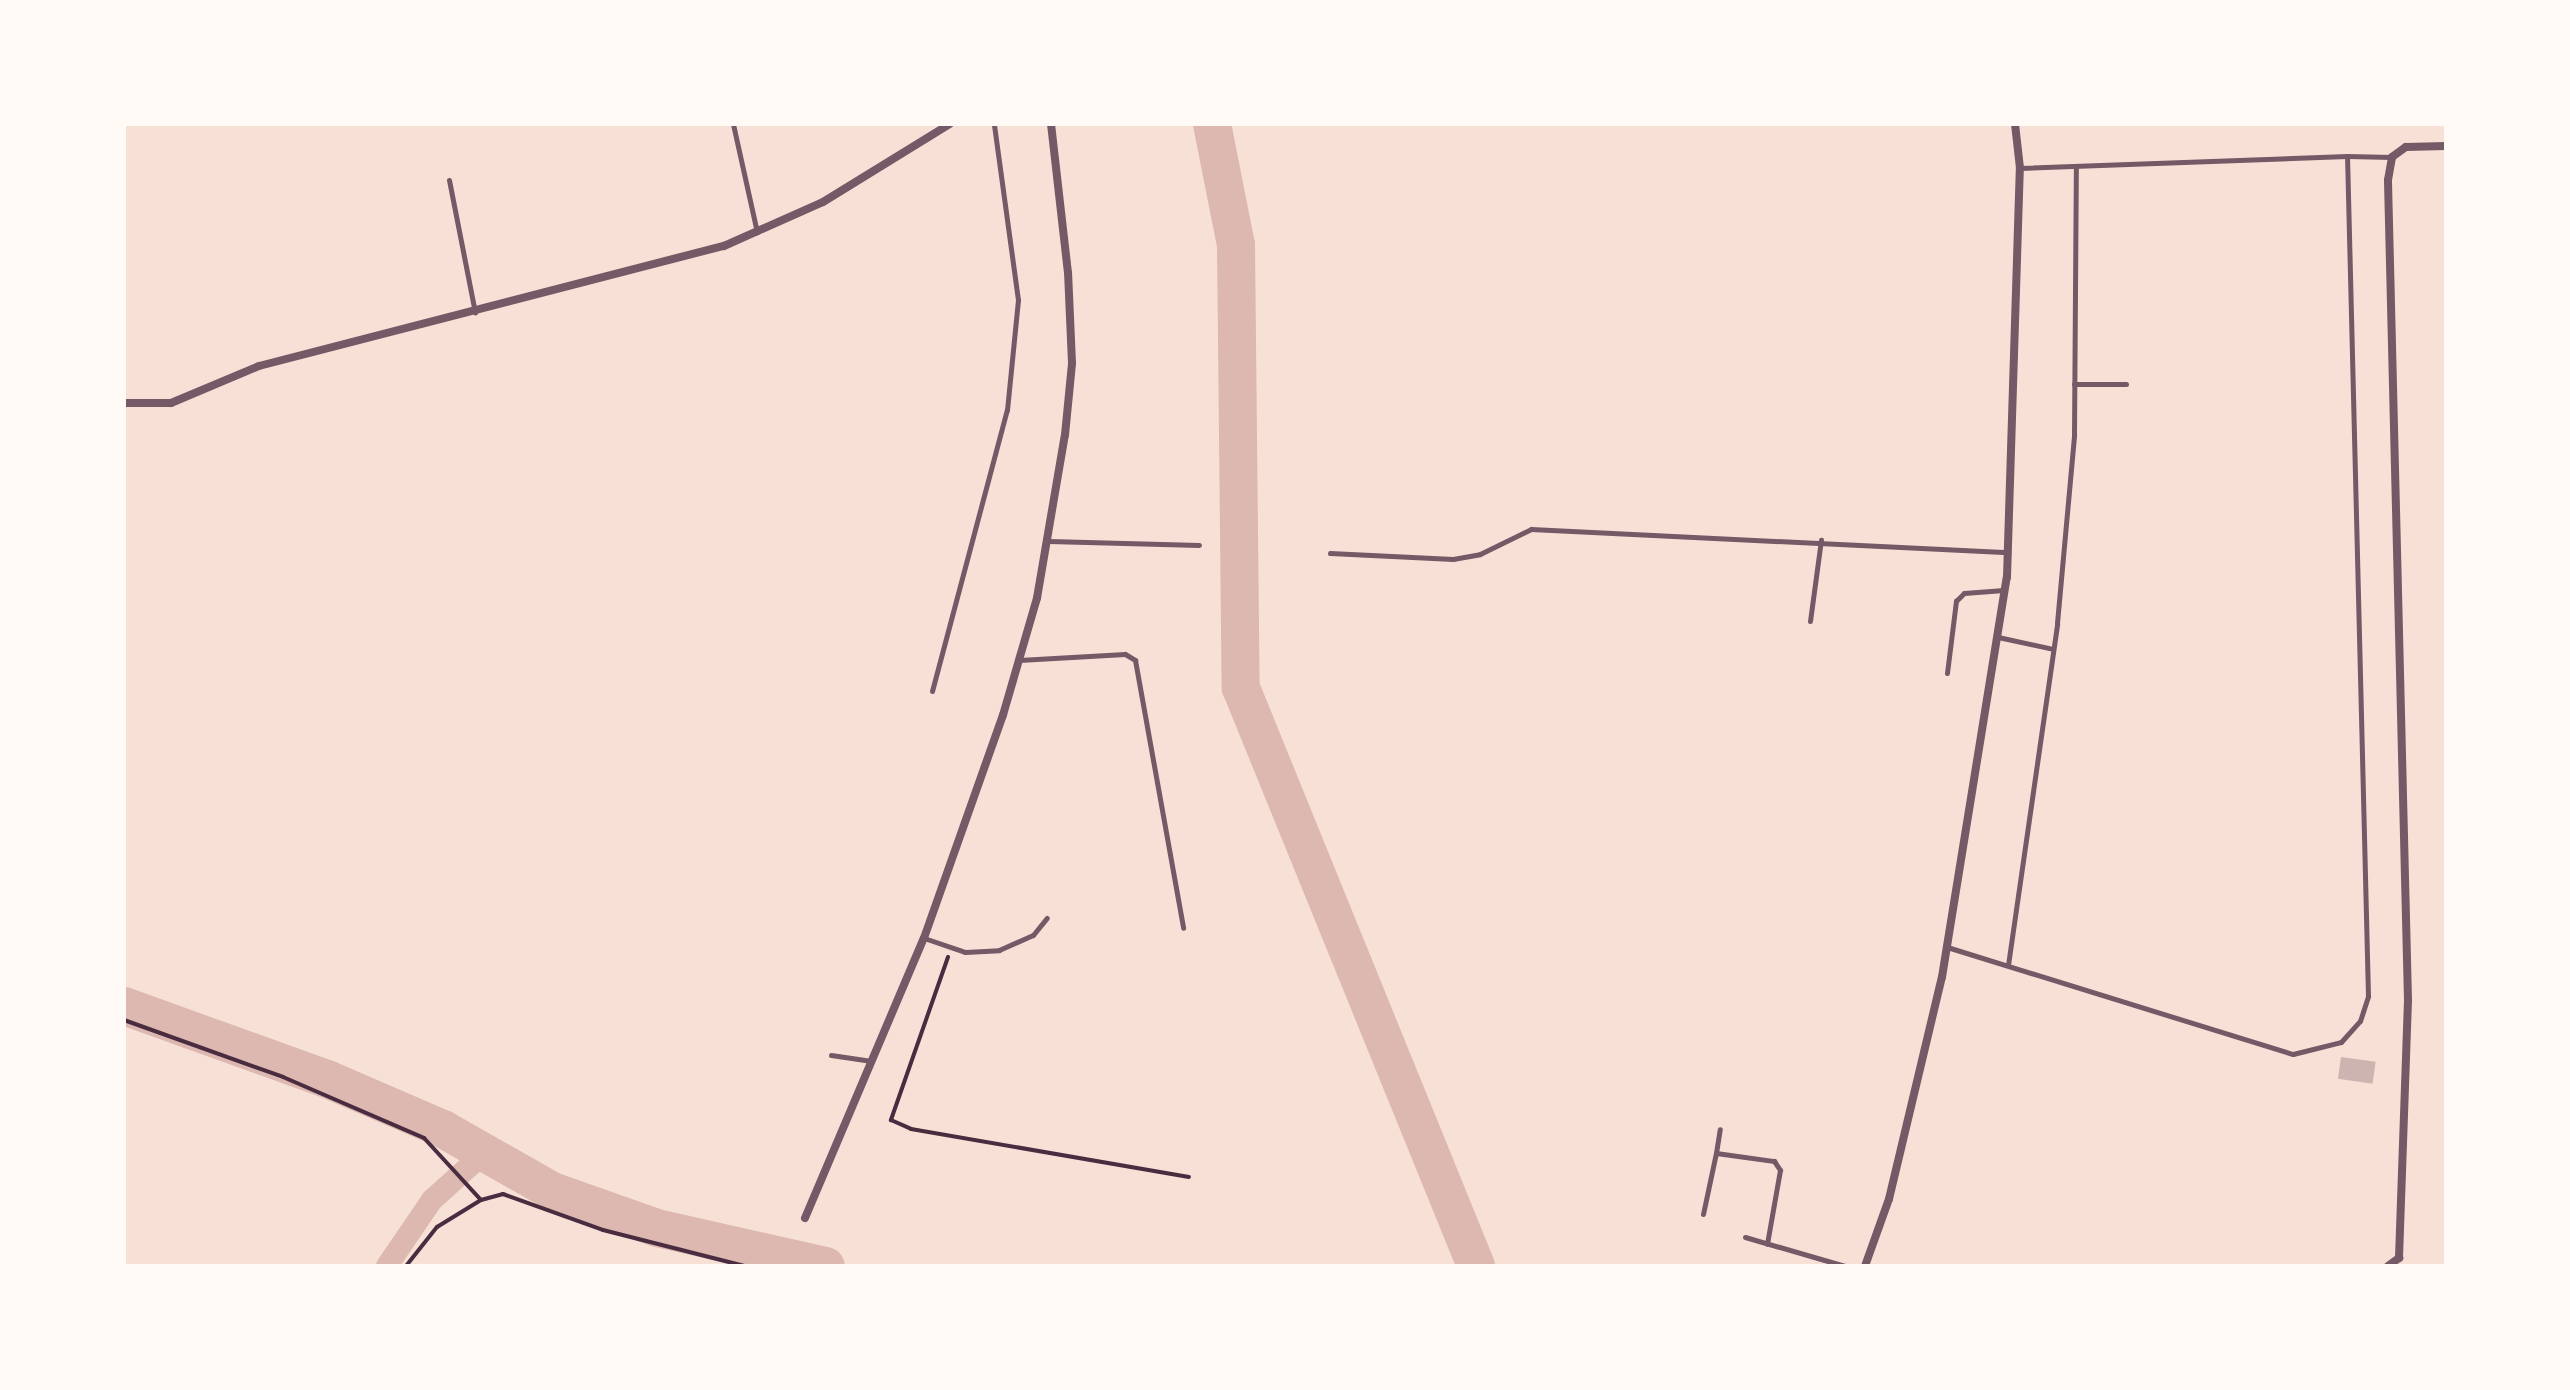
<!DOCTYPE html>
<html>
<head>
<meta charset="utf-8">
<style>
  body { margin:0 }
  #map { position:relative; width:2570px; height:1390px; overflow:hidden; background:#f7e1d7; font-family:Roboto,sans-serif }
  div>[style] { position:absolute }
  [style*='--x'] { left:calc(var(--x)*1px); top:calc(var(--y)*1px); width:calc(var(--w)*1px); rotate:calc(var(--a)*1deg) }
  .canal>* { height:22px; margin:-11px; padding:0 11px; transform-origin:11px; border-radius:11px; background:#dcb8b0 }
  .river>* { height:38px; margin:-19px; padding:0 19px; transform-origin:19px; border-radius:19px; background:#dcb8b0 }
  .building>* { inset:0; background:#ccb4b1; transform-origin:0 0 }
  .path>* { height:4px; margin:-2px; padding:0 2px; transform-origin:2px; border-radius:2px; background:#4a2c40 }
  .service>* { height:5px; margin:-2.5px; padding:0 2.5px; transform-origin:2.5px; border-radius:2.5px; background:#755966 }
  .minor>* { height:8px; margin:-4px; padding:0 4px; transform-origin:4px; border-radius:4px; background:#755966 }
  span { translate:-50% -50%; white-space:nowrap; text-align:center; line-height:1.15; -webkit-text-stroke:6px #fffaf5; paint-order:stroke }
  .frame { position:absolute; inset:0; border:126px solid #fffaf5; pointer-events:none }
</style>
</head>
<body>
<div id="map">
  <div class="canal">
    <i style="--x:387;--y:1266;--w:80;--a:-55.7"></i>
    <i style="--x:432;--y:1200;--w:70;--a:-42.1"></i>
  </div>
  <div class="river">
    <i style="--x:1212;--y:124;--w:123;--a:78.8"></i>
    <i style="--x:1236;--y:245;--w:443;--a:89.4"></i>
    <i style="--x:1241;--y:688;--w:624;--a:67.87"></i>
    <i style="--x:124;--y:1006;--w:216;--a:19.8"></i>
    <i style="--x:327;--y:1079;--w:126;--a:23.3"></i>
    <i style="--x:443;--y:1129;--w:125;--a:29.6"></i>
    <i style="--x:552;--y:1191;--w:111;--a:19.4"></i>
    <i style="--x:657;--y:1228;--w:173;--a:12.7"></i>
  </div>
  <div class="building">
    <i style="left:2341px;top:1057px;width:35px;height:22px;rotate:8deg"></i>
  </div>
  <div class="path">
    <i style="--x:948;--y:957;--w:173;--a:109.3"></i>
    <i style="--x:891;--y:1120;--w:22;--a:24"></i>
    <i style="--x:911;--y:1129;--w:282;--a:9.8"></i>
    <i style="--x:124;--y:1020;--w:169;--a:19.7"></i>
    <i style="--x:283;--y:1077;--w:154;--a:23.4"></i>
    <i style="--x:424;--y:1138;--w:84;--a:47.4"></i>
    <i style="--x:481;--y:1200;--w:23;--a:-15"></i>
    <i style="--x:503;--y:1194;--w:106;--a:19.8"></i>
    <i style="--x:603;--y:1230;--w:146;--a:14.3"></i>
    <i style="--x:406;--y:1266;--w:50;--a:-51.5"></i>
    <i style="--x:437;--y:1227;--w:52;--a:-31.5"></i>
  </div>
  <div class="service">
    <i style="--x:733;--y:124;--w:111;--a:77.5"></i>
    <i style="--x:2347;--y:156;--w:45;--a:1.3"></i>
    <i style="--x:449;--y:180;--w:135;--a:78.9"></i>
    <i style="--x:2074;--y:384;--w:52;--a:0"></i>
    <i style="--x:1049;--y:541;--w:150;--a:1.5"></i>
    <i style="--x:1330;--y:553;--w:123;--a:2.8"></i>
    <i style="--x:1453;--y:559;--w:27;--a:-10"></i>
    <i style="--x:1480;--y:554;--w:57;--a:-26.1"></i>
    <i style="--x:1531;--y:529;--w:478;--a:2.8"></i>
    <i style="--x:1810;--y:621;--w:82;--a:-82.3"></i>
    <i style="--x:1998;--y:637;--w:56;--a:12.3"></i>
    <i style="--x:1019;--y:660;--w:106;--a:-3.2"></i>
    <i style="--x:1125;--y:654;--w:12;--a:31"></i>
    <i style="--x:1135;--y:660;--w:272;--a:79.8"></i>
    <i style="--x:1947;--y:673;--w:73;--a:-82.9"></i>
    <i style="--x:1956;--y:601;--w:11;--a:-45"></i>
    <i style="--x:1964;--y:593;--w:40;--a:-4.3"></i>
    <i style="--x:932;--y:691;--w:291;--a:-75.1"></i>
    <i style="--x:1007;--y:410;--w:111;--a:-84.3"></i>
    <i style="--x:1018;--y:300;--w:178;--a:-97.8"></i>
    <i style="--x:924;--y:938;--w:43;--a:18.9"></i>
    <i style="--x:965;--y:952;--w:34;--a:-3"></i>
    <i style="--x:999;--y:950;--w:37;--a:-24"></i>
    <i style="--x:1033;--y:935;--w:22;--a:-51"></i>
    <i style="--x:1947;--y:947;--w:362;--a:17.2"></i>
    <i style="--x:2293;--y:1054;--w:49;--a:-14"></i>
    <i style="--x:2341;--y:1042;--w:28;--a:-48"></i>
    <i style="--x:2360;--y:1021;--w:26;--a:-72"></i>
    <i style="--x:2368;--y:996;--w:840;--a:-91.43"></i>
    <i style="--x:2347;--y:156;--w:327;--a:177.9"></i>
    <i style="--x:2008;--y:965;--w:345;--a:-81.8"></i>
    <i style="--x:2057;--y:623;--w:189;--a:-84.8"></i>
    <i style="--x:2074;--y:435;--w:269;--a:-89.6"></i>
    <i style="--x:831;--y:1055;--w:41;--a:8.3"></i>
    <i style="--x:1716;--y:1153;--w:24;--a:-81"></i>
    <i style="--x:1703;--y:1214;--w:62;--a:-78"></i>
    <i style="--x:1716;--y:1153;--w:59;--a:7.9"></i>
    <i style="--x:1774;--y:1161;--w:11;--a:56"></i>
    <i style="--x:1780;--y:1170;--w:75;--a:100"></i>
    <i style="--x:1745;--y:1237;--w:104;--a:16.2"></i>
  </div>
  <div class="minor">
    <i style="--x:124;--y:403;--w:47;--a:0"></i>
    <i style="--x:171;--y:403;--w:95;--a:-22.8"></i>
    <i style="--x:259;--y:366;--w:480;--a:-14.5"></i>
    <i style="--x:724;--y:246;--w:108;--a:-24"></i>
    <i style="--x:823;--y:202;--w:149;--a:-31.6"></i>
    <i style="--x:805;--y:1218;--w:304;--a:-67"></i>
    <i style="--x:924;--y:938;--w:237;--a:-70.5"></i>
    <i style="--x:1003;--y:715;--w:122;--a:-73.8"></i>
    <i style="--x:1037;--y:598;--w:165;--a:-80.3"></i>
    <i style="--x:1065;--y:435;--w:72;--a:-84.4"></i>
    <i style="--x:1072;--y:363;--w:90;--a:-92.5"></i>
    <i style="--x:1068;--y:273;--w:150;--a:-96.5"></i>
    <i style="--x:1865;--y:1266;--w:71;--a:-70.3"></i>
    <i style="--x:1889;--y:1199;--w:228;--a:-76.6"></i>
    <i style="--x:1942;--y:977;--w:405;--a:-80.8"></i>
    <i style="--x:2007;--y:577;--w:409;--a:-88.2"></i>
    <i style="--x:2020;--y:168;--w:44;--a:-96.5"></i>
    <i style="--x:2388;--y:1266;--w:14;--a:-36"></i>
    <i style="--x:2399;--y:1258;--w:258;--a:-88"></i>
    <i style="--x:2408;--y:1000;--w:820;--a:-91.4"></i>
    <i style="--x:2388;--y:180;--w:23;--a:-80"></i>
    <i style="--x:2392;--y:157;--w:17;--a:-36"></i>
    <i style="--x:2406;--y:147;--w:40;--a:-1.4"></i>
  </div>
  <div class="frame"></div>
</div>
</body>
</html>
